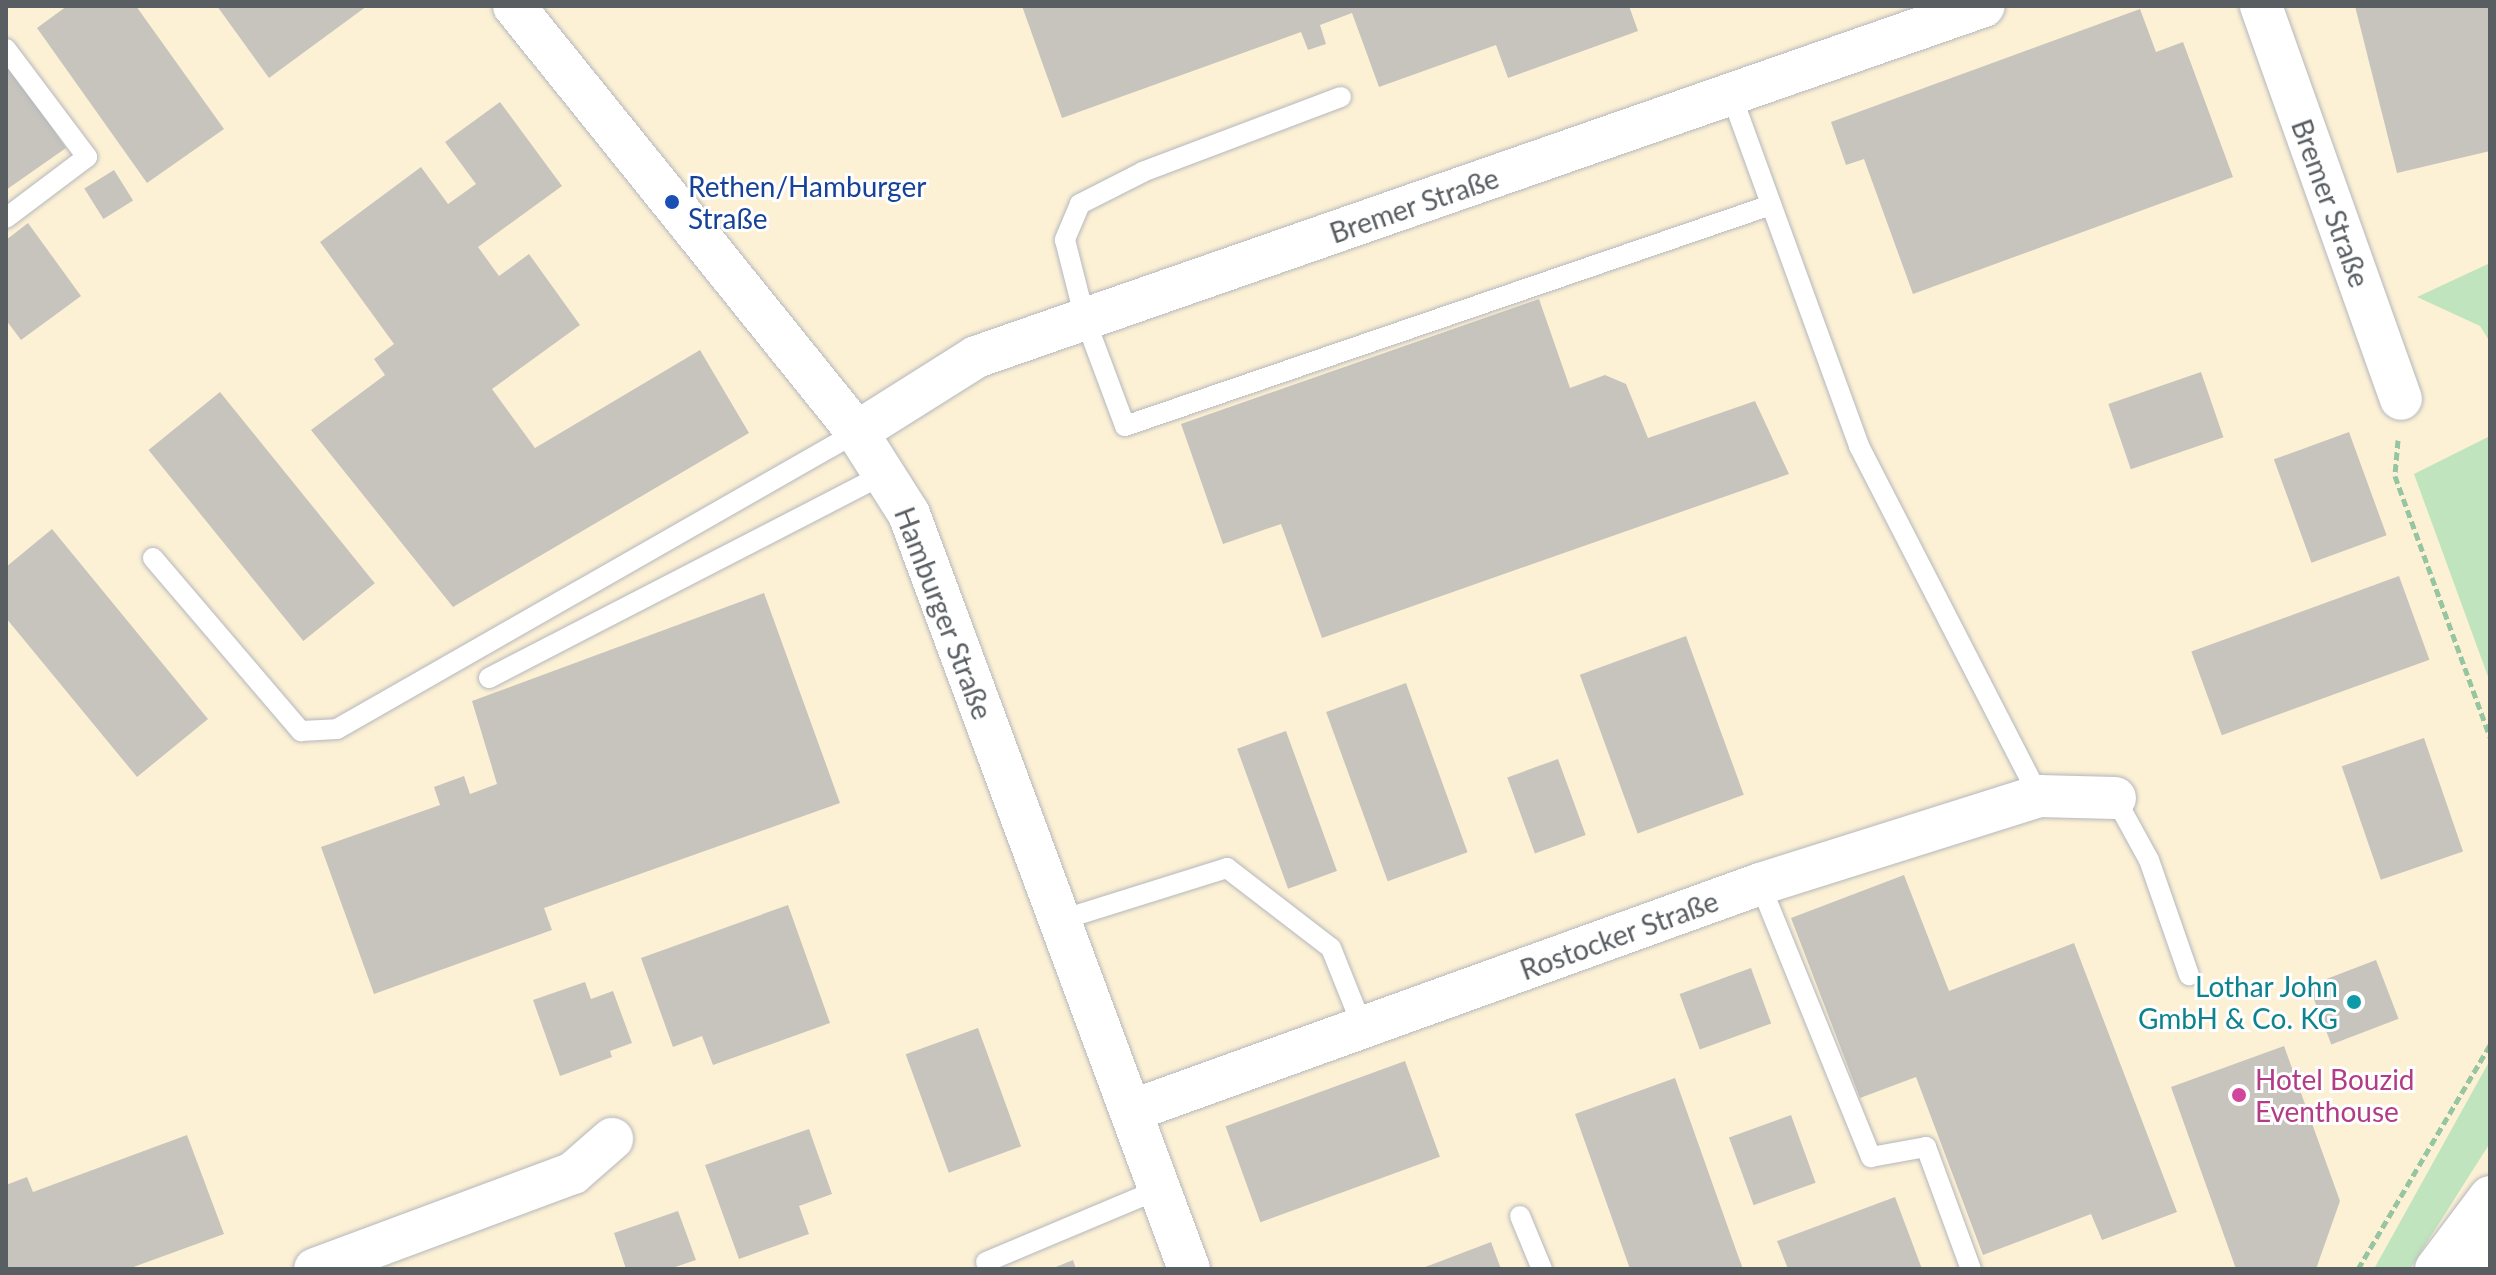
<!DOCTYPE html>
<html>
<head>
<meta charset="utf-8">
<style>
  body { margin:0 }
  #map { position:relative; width:2496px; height:1275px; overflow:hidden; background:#ece9e1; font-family:Lato,sans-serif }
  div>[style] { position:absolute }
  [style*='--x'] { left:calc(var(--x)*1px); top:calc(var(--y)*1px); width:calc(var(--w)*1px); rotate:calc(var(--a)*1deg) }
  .commercial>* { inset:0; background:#fdf1d5; transform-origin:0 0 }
  .green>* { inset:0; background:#c0e4bd }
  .building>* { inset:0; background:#c7c4be; transform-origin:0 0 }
  .path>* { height:5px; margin-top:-2.5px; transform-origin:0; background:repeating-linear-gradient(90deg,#96c5a1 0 8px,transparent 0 12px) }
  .roads { filter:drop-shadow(0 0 2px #b4b7bc) drop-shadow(0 0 2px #b4b7bc) }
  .lane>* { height:20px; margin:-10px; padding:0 10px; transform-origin:10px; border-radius:10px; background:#fff }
  .street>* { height:42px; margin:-21px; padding:0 21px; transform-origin:21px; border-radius:21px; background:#fff }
  .secondary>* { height:44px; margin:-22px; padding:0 22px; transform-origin:22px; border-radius:22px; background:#fff }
  .dots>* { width:22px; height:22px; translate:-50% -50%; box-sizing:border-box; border:4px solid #fff; border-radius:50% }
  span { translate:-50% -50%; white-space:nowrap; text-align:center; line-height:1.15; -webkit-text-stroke:6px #fff; paint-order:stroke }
  .transit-label { font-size:28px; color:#164399 }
  .left { translate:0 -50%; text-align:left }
  .street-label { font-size:28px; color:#595e62 }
  .culture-label { font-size:28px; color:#0d838f }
  .right { translate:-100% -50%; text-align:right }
  .hotel-label { font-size:28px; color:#b23c85 }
  .frame { position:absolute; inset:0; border:8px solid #595e62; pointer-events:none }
</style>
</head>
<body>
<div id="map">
  <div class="commercial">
    <i style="left:6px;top:6px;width:2484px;height:1263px"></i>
  </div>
  <div class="green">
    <i style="clip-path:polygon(2490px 263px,2490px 342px,2480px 326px,2417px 297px)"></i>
    <i style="clip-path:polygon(2490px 436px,2490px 682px,2414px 474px)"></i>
    <i style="clip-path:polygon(2490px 1060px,2490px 1143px,2410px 1269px,2374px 1269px)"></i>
  </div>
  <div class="building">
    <i style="clip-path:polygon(67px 6px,136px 6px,224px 129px,147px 183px,37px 28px)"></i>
    <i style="clip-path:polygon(217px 6px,367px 6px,269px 78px)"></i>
    <i style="clip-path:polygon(1022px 6px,1629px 6px,1638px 31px,1508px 78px,1496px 45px,1379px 87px,1352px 13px,1320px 25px,1326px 44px,1308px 50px,1301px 32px,1062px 118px)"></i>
    <i style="clip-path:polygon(2355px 6px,2490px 6px,2490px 151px,2397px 173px)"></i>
    <i style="clip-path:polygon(2140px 9px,2156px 52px,2183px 42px,2233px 177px,1913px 294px,1864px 159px,1846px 165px,1831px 122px)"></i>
    <i style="clip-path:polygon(6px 60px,66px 148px,6px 190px)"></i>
    <i style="clip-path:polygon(500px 102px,562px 186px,478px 247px,499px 276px,529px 254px,580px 325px,492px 389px,535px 448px,700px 350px,749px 433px,453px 607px,311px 430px,385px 375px,374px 359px,394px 344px,320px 242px,421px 167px,448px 204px,476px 184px,445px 142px)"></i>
    <i style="left:114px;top:170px;width:36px;height:35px;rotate:58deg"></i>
    <i style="clip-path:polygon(28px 223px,81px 296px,21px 340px,6px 320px,6px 240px)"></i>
    <i style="clip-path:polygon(1539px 299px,1570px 388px,1605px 375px,1626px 384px,1648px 438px,1755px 401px,1789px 474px,1322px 638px,1281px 524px,1223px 544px,1181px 424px)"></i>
    <i style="left:2201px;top:372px;width:69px;height:98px;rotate:71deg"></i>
    <i style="left:220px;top:392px;width:246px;height:92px;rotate:51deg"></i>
    <i style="left:2349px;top:432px;width:110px;height:80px;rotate:70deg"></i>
    <i style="clip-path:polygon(52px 529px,208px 719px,137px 777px,6px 618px,6px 567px)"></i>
    <i style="left:2399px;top:576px;width:89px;height:221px;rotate:70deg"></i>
    <i style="clip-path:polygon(764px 593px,840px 803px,544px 908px,552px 930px,374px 994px,321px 847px,440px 805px,434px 787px,464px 776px,470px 794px,497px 784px,472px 701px)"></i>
    <i style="left:1686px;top:636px;width:169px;height:113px;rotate:70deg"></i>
    <i style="left:1406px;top:683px;width:180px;height:85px;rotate:70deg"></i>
    <i style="left:1286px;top:731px;width:149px;height:52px;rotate:70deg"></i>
    <i style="left:2424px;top:738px;width:120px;height:87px;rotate:71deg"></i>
    <i style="left:1558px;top:759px;width:81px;height:54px;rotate:70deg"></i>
    <i style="clip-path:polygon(1904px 875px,1949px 991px,2074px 943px,2177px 1212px,2102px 1240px,2091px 1214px,1983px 1255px,1916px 1077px,1860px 1098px,1791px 918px)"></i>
    <i style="clip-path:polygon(788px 905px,830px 1023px,713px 1065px,702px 1036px,673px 1047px,641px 958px)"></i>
    <i style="left:2376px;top:960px;width:63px;height:72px;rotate:69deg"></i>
    <i style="left:1751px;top:968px;width:59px;height:76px;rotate:70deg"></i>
    <i style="clip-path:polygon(585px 982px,591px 999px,613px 991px,632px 1043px,610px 1051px,612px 1057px,560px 1076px,533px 1000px)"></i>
    <i style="left:978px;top:1028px;width:126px;height:77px;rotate:70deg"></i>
    <i style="clip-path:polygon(2284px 1046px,2340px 1201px,2316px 1269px,2236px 1269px,2171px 1087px)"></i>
    <i style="left:1405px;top:1061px;width:102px;height:191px;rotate:70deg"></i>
    <i style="clip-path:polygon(1675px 1078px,1736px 1250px,1743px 1269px,1630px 1269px,1575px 1114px)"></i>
    <i style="left:1791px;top:1115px;width:72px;height:66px;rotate:70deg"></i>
    <i style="clip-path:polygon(809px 1129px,832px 1194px,799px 1206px,809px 1234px,739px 1259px,705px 1165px)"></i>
    <i style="clip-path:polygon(187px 1135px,224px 1234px,128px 1269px,6px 1269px,6px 1185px,27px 1177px,33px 1192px)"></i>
    <i style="clip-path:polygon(1895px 1197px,1922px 1269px,1788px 1269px,1777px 1241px)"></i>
    <i style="clip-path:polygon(678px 1211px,696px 1260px,669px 1269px,626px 1269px,614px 1233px)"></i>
    <i style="clip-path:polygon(1491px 1242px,1501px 1269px,1420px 1269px)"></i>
    <i style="clip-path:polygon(1073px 1260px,1076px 1269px,1051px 1269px)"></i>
  </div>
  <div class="path">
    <i style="--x:2398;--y:440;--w:36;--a:95"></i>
    <i style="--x:2395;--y:476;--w:278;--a:70"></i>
    <i style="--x:2358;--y:1269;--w:260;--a:-59.5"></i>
  </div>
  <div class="roads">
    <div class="lane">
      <i style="--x:6;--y:49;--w:135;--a:53.1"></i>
      <i style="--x:87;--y:157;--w:101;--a:143"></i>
      <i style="--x:1731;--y:94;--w:375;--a:70"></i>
      <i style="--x:1859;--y:446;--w:394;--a:62.8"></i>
      <i style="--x:1341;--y:97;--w:212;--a:159.3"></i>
      <i style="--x:1143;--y:172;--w:71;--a:153.1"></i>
      <i style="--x:1080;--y:204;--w:39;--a:113"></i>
      <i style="--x:1065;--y:240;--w:81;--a:75.8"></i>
      <i style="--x:1085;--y:319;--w:114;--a:69.5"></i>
      <i style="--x:1125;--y:426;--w:683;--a:-18.89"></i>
      <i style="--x:153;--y:558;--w:228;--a:49.5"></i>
      <i style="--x:301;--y:731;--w:36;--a:-3"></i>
      <i style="--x:337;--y:729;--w:599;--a:-29.73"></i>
      <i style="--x:489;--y:678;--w:445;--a:-27.3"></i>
      <i style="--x:2115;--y:798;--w:71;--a:61.3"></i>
      <i style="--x:2149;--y:860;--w:122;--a:70.8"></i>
      <i style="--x:1760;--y:884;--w:295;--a:67.9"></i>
      <i style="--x:1871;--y:1157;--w:56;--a:-10.3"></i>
      <i style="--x:1926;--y:1147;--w:130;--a:69.8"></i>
      <i style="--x:1061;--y:920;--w:174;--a:-17.4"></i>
      <i style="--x:1227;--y:868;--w:131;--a:37.6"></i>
      <i style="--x:1331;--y:948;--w:86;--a:68.2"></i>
      <i style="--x:1520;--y:1216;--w:57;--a:67.5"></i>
      <i style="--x:986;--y:1262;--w:189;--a:-22.8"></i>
    </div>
    <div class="street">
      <i style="--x:514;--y:6;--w:547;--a:51.16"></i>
      <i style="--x:857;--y:432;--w:97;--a:57.6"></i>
      <i style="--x:909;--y:514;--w:805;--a:69.65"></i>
      <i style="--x:2261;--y:6;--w:417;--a:70.4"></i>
      <i style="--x:857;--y:432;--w:141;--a:-32.2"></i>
      <i style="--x:976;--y:357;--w:1067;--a:-19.2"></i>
      <i style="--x:1131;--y:1111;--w:669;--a:-19.84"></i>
      <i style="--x:1760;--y:884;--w:293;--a:-17.5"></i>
      <i style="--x:2039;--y:796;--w:76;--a:1.5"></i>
      <i style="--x:315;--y:1269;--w:275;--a:-20.4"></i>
      <i style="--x:573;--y:1173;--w:52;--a:-41.1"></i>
      <i style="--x:2436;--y:1269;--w:90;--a:-53.1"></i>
    </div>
    <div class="secondary">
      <i style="--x:2476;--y:1269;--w:40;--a:-69"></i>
    </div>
  </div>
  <div class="dots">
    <i style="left:672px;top:202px;background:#1a4fb4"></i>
    <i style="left:2354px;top:1002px;background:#0f9aa8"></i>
    <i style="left:2239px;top:1095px;background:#d1479c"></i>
  </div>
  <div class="transit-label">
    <span class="left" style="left:688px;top:202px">Rethen/Hamburger<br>Straße</span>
  </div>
  <div class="street-label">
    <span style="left:2331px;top:203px;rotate:70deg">Bremer Straße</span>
    <span style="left:1414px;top:205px;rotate:-19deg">Bremer Straße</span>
    <span style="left:944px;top:613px;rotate:69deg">Hamburger Straße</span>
    <span style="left:1619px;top:935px;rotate:-20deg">Rostocker Straße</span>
  </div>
  <div class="culture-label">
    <span class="right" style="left:2338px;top:1002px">Lothar John<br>GmbH &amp; Co. KG</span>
  </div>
  <div class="hotel-label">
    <span class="left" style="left:2255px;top:1095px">Hotel Bouzid<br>Eventhouse</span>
  </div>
  <div class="frame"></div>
</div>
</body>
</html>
